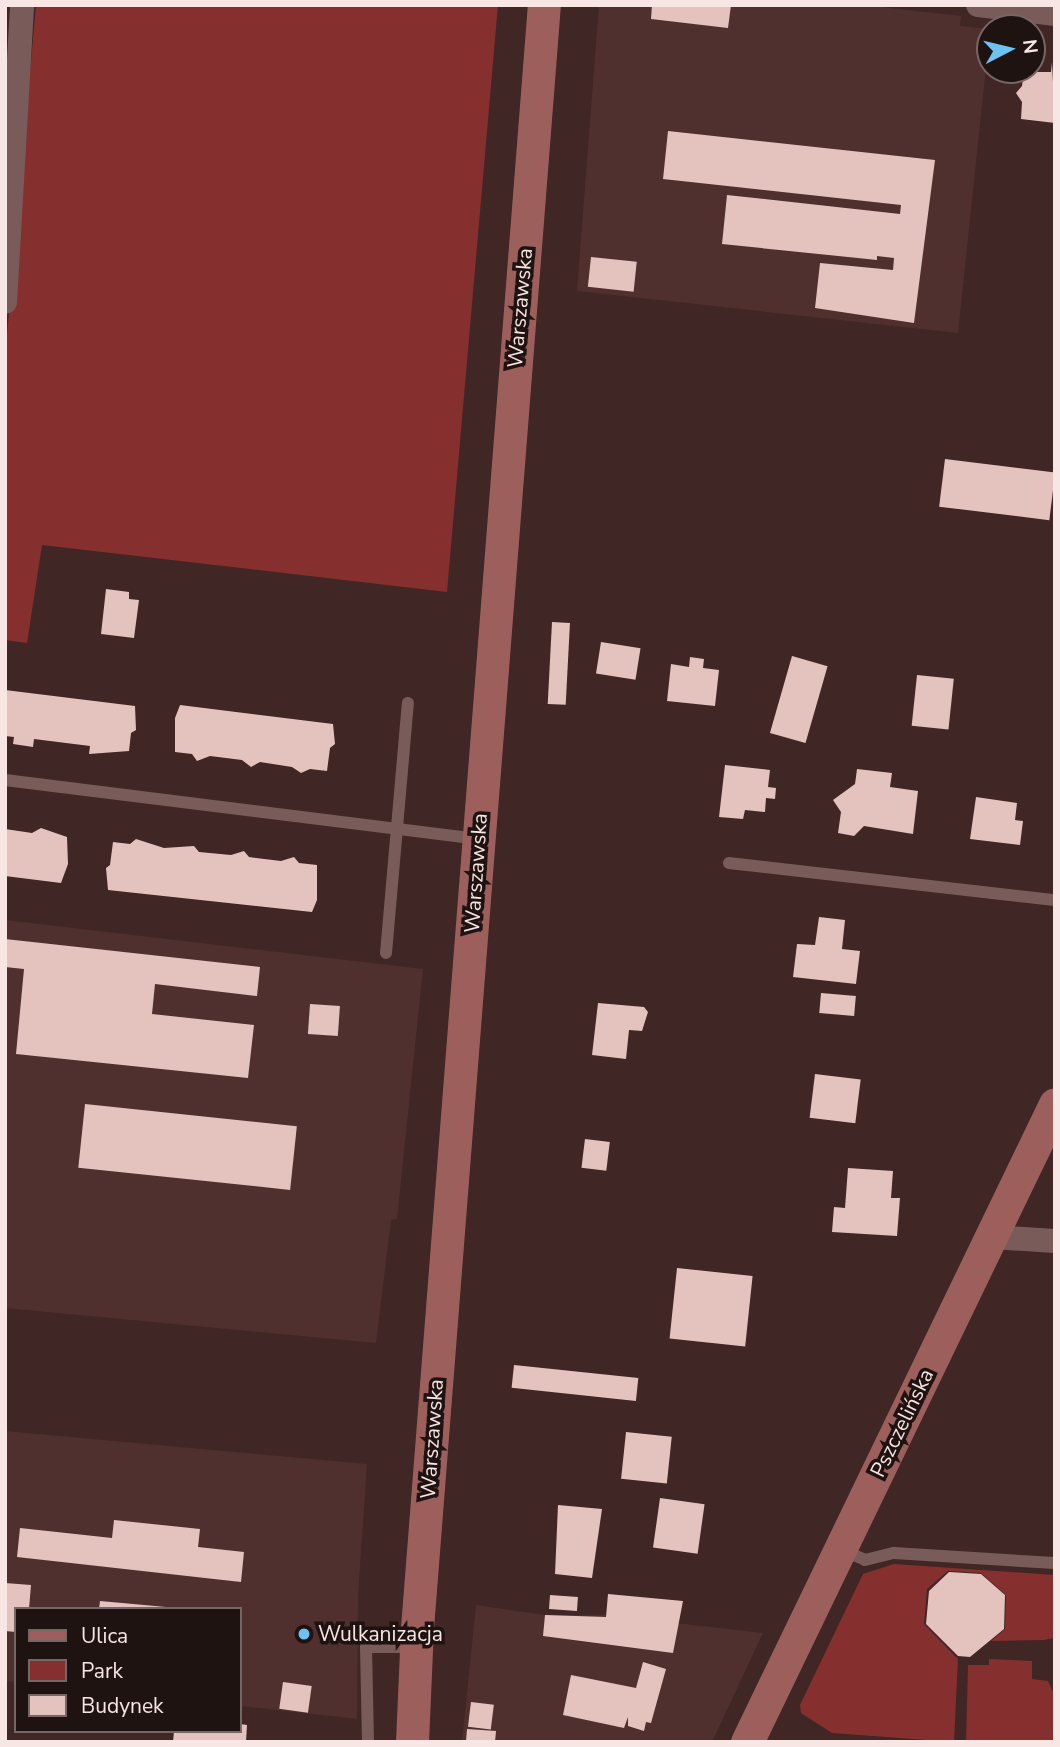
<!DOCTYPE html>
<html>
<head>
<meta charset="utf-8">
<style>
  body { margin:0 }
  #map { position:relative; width:1060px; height:1747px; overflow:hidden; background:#402624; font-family:"Nunito Sans",sans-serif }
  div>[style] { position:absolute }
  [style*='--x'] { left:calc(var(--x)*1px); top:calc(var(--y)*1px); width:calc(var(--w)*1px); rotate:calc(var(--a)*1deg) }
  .built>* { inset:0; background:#50302e }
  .green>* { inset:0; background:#85302e }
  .building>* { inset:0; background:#e4c3bf; transform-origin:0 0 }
  .lane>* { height:12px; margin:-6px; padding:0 6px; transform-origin:6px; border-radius:6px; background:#795c59 }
  .street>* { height:24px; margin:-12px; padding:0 12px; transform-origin:12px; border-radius:12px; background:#795c59 }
  .secondary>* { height:33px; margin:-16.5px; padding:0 16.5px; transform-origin:16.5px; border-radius:16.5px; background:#9d5f5c }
  .dots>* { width:19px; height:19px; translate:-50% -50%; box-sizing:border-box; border:4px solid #1f1312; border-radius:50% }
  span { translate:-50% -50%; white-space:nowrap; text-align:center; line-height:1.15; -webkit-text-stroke:7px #1f1312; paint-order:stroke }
  .street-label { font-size:21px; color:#f8e6e4 }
  .poi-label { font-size:21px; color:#f8e6e4 }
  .left { translate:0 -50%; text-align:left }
  .frame { position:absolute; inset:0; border:7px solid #f8e6e4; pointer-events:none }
  .legend { position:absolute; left:14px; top:1607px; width:228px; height:126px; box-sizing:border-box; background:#1f1312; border:2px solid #766766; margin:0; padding:9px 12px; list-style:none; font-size:21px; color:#f8e6e4 }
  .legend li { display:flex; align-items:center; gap:14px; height:35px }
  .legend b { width:35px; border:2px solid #766766 }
  .north { position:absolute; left:976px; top:14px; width:70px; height:70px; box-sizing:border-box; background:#1f1312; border:2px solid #766766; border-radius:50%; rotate:83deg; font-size:19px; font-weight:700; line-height:28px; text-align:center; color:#f8e6e4 }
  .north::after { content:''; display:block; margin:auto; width:24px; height:32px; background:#6cc3f2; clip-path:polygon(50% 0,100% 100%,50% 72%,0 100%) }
</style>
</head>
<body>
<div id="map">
  <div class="built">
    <i style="clip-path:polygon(599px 5px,864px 5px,961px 16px,960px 26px,990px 29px,958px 333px,577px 291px)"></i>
    <i style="clip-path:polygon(5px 920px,423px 969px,397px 1219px,391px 1220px,376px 1343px,5px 1308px)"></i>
    <i style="clip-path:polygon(5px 1431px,367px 1464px,358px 1596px,357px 1719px,240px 1706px,240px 1609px,16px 1609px,16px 1682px,5px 1681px)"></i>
    <i style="clip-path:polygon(476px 1605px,545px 1615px,606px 1615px,763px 1633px,712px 1742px,462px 1742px)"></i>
  </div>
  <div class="green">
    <i style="clip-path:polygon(36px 5px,498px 5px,447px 592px,42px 545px,27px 643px,5px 640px,5px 358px)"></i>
    <i style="clip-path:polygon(894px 1564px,1055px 1575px,1055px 1638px,1043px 1640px,991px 1641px,1005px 1629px,1006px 1595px,981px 1573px,948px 1571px,927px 1589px,924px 1624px,958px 1659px,954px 1742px,832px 1733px,801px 1713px,800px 1705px,863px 1574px)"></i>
    <i style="clip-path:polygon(989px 1659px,1032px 1661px,1032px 1679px,1048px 1681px,1055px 1696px,1055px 1742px,966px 1742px,968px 1665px,989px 1665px)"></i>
  </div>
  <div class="building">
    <i style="clip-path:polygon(652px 5px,731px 5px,728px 28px,651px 19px)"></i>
    <i style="clip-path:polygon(1052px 62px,1055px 123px,1021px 119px,1022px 102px,1016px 93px,1022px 86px,1024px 72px,1051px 72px)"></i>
    <i style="clip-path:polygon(668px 131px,935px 160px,914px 323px,815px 308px,820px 263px,893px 270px,894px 258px,877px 256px,877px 260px,722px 244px,727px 195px,900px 214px,901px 205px,663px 179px)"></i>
    <i style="left:591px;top:257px;width:46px;height:30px;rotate:6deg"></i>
    <i style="left:945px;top:459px;width:111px;height:48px;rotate:7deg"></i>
    <i style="clip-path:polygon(106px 589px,129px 592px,129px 599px,139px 600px,134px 638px,101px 634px)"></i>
    <i style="left:552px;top:622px;width:18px;height:82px;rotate:3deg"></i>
    <i style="left:601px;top:642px;width:40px;height:32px;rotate:9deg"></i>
    <i style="left:792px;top:656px;width:37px;height:80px;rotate:16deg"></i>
    <i style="clip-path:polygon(690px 657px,704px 659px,703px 668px,719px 670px,715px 706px,667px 701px,671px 664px,689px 667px)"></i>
    <i style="left:917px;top:675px;width:37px;height:51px;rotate:6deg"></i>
    <i style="clip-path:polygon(5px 690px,135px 706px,136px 730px,131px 733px,129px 751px,89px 754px,90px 746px,34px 739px,33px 747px,13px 744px,14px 737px,5px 736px)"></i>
    <i style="clip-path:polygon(180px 705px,333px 724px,335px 744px,330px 748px,327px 771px,310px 769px,301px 773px,292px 767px,260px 762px,251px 767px,242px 760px,210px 756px,197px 761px,192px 754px,175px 752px,175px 718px)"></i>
    <i style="clip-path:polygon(725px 765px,770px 770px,768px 787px,776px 788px,775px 799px,766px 798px,765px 812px,745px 810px,743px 819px,719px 817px)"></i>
    <i style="clip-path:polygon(857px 769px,892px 773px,890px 787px,918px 791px,913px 834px,864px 826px,854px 836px,838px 833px,841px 812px,833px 800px,855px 784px)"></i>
    <i style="clip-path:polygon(976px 797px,1017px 803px,1015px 820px,1023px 821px,1020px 845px,970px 839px)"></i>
    <i style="clip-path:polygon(41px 828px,67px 837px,68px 864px,61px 883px,5px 876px,5px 829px,32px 833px)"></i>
    <i style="clip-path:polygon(136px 839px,164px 848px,194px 846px,199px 852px,231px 855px,244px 851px,249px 857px,281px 861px,294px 857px,299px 863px,317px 865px,317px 900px,312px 912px,108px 890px,106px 868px,110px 865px,113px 842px,130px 844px)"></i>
    <i style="clip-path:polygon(819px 917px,845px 920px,842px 949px,860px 951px,856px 984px,793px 977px,797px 944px,815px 945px)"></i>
    <i style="clip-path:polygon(5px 939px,260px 967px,257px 996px,155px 984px,152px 1014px,254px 1025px,248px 1078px,16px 1054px,24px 969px,5px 967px)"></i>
    <i style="left:821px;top:993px;width:35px;height:20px;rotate:5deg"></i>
    <i style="clip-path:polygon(598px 1003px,644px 1007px,648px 1012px,642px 1031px,629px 1030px,626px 1059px,592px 1055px)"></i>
    <i style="left:310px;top:1004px;width:30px;height:30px;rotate:4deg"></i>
    <i style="left:815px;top:1074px;width:46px;height:44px;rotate:7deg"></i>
    <i style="left:85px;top:1104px;width:213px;height:64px;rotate:6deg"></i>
    <i style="left:585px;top:1139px;width:25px;height:29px;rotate:7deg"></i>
    <i style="clip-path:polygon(848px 1168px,893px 1171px,891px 1198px,900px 1198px,897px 1236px,832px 1232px,834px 1207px,845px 1208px)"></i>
    <i style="left:677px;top:1268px;width:76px;height:71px;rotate:6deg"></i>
    <i style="left:514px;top:1365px;width:125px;height:23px;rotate:6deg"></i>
    <i style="left:626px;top:1432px;width:46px;height:47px;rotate:6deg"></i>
    <i style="left:660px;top:1498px;width:45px;height:50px;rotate:8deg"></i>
    <i style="clip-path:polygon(558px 1505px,602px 1509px,592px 1578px,555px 1574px)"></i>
    <i style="clip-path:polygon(114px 1520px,200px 1529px,198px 1547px,244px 1552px,241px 1582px,17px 1557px,20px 1528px,112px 1538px)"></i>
    <i style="clip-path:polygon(949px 1572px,981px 1574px,1005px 1595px,1004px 1629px,970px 1657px,958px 1656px,926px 1624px,929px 1591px)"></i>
    <i style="clip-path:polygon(5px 1583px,31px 1585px,29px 1609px,16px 1609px,16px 1632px,5px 1631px)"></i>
    <i style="clip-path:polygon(608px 1594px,683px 1601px,673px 1653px,543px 1636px,545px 1615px,606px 1617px)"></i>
    <i style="left:550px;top:1595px;width:28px;height:14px;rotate:4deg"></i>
    <i style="clip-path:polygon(100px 1601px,166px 1607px,166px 1609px,99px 1609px)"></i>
    <i style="clip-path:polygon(643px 1662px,666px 1669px,651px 1723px,646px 1722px,644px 1731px,628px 1726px,628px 1717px,624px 1728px,563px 1715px,571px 1675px,636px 1688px)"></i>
    <i style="left:283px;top:1682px;width:29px;height:27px;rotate:8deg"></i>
    <i style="left:471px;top:1702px;width:23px;height:25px;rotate:7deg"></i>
    <i style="clip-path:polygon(240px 1724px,247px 1725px,246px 1742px,173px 1742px,174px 1731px,240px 1731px)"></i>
    <i style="clip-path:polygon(467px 1729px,496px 1731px,495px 1742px,466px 1742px)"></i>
  </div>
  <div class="lane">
    <i style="--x:5;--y:780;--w:476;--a:7.1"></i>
    <i style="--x:729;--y:863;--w:328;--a:6.5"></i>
    <i style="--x:386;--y:953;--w:251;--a:-85"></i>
    <i style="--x:842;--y:1550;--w:25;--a:23"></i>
    <i style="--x:865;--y:1560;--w:30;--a:-14"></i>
    <i style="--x:894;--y:1553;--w:161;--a:3.6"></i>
    <i style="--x:368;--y:1742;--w:95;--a:-91.2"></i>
    <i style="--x:366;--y:1647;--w:49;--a:0"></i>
  </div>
  <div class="street">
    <i style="--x:978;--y:5;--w:78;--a:6.7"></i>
    <i style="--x:5;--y:302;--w:297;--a:-86.7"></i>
    <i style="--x:991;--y:1237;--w:64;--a:3.6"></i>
  </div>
  <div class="secondary">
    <i style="--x:412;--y:1742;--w:114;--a:-87.5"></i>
    <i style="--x:417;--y:1628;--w:1628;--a:-85.53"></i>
    <i style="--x:747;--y:1742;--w:708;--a:-64.23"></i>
  </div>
  <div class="dots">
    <i style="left:304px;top:1634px;background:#6cc3f2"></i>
  </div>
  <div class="street-label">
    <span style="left:520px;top:308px;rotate:-85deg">Warszawska</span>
    <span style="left:476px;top:873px;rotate:-86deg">Warszawska</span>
    <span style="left:902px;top:1423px;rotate:-64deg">Pszczelińska</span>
    <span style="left:432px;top:1439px;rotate:-86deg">Warszawska</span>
  </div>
  <div class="poi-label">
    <span class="left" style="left:318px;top:1634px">Wulkanizacja</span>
  </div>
  <div class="frame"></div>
  <ul class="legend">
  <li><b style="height:9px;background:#9d5f5c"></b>Ulica</li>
  <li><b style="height:19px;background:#85302e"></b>Park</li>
  <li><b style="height:19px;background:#e4c3bf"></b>Budynek</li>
  </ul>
  <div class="north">N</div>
</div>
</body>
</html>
